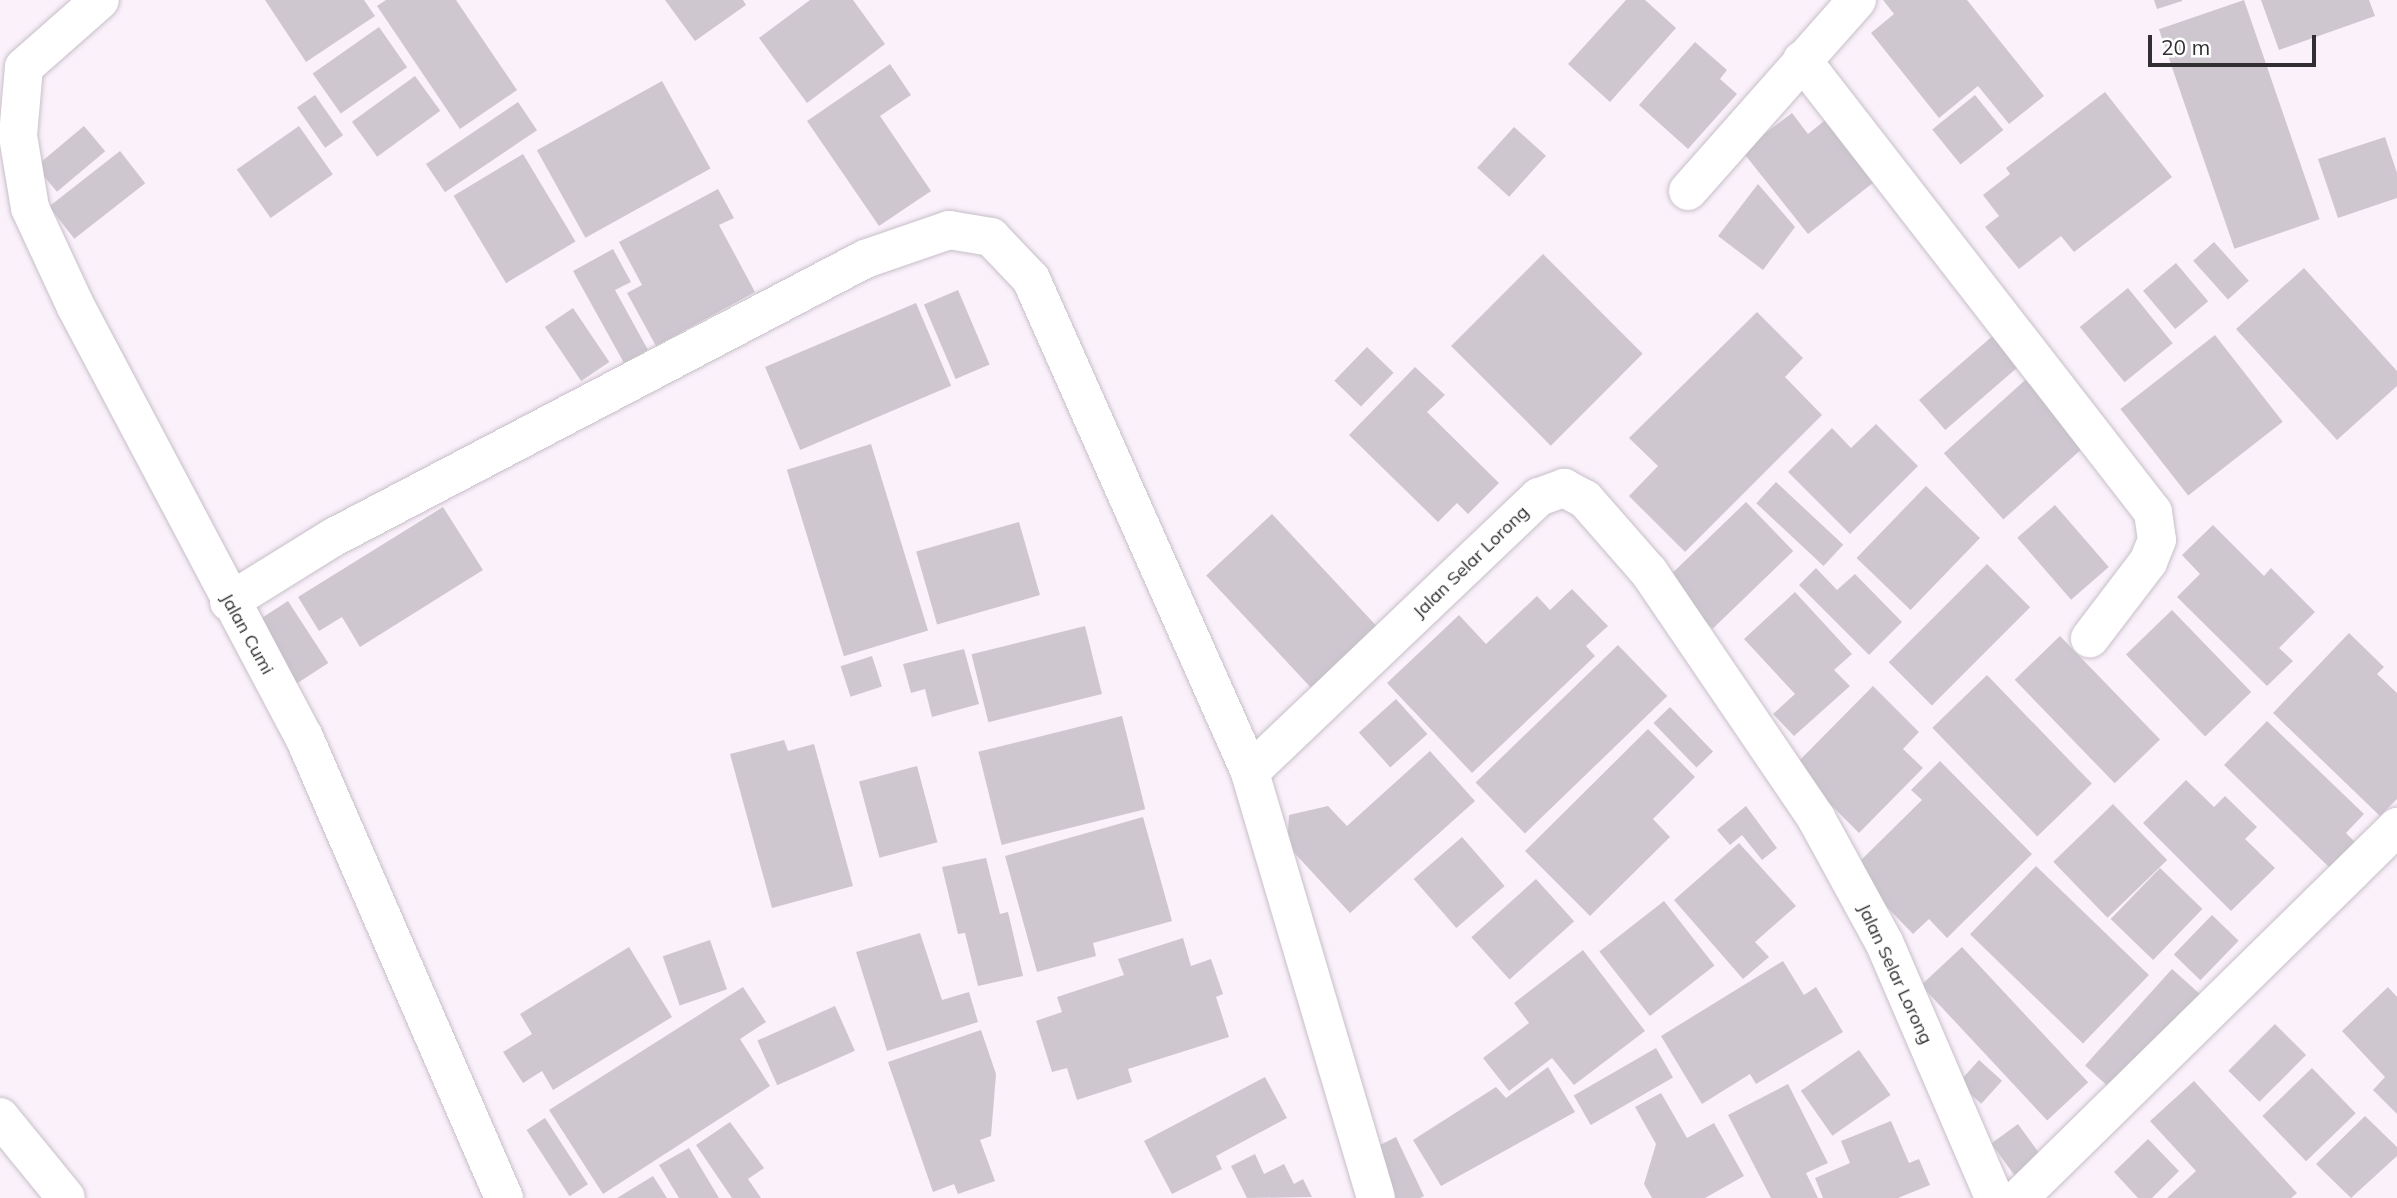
<!DOCTYPE html>
<html>
<head>
<meta charset="utf-8">
<style>
  body { margin:0 }
  #map { position:relative; width:2397px; height:1198px; overflow:hidden; background:#faf1fb; font-family:Mulish,sans-serif }
  div>[style] { position:absolute }
  [style*='--x'] { left:calc(var(--x)*1px); top:calc(var(--y)*1px); width:calc(var(--w)*1px); rotate:calc(var(--a)*1deg) }
  .building>* { inset:0; background:#cec7d0; transform-origin:0 0 }
  .roads { filter:drop-shadow(0 0 2px #c7bfc8) drop-shadow(0 0 2px #c7bfc8) }
  .minor>* { height:38px; margin:-19px; padding:0 19px; transform-origin:19px; border-radius:19px; background:#fff }
  .major>* { height:38px; margin:-19px; padding:0 19px; transform-origin:19px; border-radius:19px; background:#fff }
  span { translate:-50% -50%; white-space:nowrap; text-align:center; line-height:1.15; -webkit-text-stroke:7px #fff; paint-order:stroke }
  .street-label { font-size:18px; color:#322f32 }
  .scale { position:absolute; left:2148px; top:35px; width:168px; height:32px; box-sizing:border-box; border:4px solid #322f32; border-top:0; padding-left:9px; font-size:21px; line-height:24px; white-space:nowrap; color:#322f32; -webkit-text-stroke:5px #fff; paint-order:stroke }
</style>
</head>
<body>
<div id="map">
  <div class="building">
    <i style="clip-path:polygon(265px 0,364px 0,375px 16px,306px 62px)"></i>
    <i style="clip-path:polygon(386px 0,456px 0,517px 90px,460px 129px,377px 6px)"></i>
    <i style="clip-path:polygon(665px 0,743px 0,746px 5px,695px 41px)"></i>
    <i style="clip-path:polygon(810px 0,853px 0,885px 44px,807px 103px,759px 38px)"></i>
    <i style="clip-path:polygon(1626px 0,1645px 0,1676px 28px,1610px 102px,1568px 64px)"></i>
    <i style="clip-path:polygon(1883px 0,1967px 0,2044px 96px,2009px 124px,1978px 86px,1939px 118px,1871px 33px,1894px 14px)"></i>
    <i style="clip-path:polygon(2154px 0,2182px 0,2182px 1px,2157px 9px)"></i>
    <i style="left:2244px;top:0;width:232px;height:90px;rotate:71deg"></i>
    <i style="clip-path:polygon(2261px 0,2369px 0,2375px 16px,2279px 50px)"></i>
    <i style="left:379px;top:27px;width:49px;height:81px;rotate:55deg"></i>
    <i style="clip-path:polygon(1695px 42px,1727px 70px,1720px 79px,1737px 94px,1688px 149px,1639px 105px)"></i>
    <i style="clip-path:polygon(890px 64px,911px 95px,880px 116px,931px 191px,879px 226px,807px 121px)"></i>
    <i style="left:415px;top:76px;width:43px;height:78px;rotate:54deg"></i>
    <i style="left:662px;top:81px;width:100px;height:143px;rotate:61deg"></i>
    <i style="clip-path:polygon(2105px 92px,2172px 177px,2074px 252px,2061px 236px,2019px 269px,1985px 227px,1999px 216px,1983px 195px,2010px 174px,2006px 168px)"></i>
    <i style="left:315px;top:95px;width:49px;height:22px;rotate:55deg"></i>
    <i style="left:1975px;top:95px;width:45px;height:55px;rotate:51deg"></i>
    <i style="left:518px;top:102px;width:34px;height:111px;rotate:56deg"></i>
    <i style="clip-path:polygon(1792px 113px,1808px 134px,1834px 113px,1883px 175px,1808px 234px,1742px 151px)"></i>
    <i style="left:84px;top:126px;width:33px;height:63px;rotate:50deg"></i>
    <i style="left:299px;top:126px;width:59px;height:76px;rotate:55deg"></i>
    <i style="left:1514px;top:127px;width:43px;height:55px;rotate:42deg"></i>
    <i style="clip-path:polygon(2385px 137px,2397px 173px,2397px 198px,2338px 218px,2318px 159px)"></i>
    <i style="left:120px;top:151px;width:41px;height:90px;rotate:52deg"></i>
    <i style="left:523px;top:154px;width:102px;height:81px;rotate:59deg"></i>
    <i style="clip-path:polygon(1758px 184px,1795px 227px,1763px 270px,1718px 236px)"></i>
    <i style="clip-path:polygon(718px 189px,734px 218px,719px 225px,755px 292px,656px 346px,627px 293px,642px 285px,619px 242px)"></i>
    <i style="left:2214px;top:242px;width:52px;height:28px;rotate:48deg"></i>
    <i style="clip-path:polygon(613px 249px,631px 282px,615px 290px,648px 350px,624px 363px,573px 271px)"></i>
    <i style="left:1543px;top:254px;width:141px;height:130px;rotate:45deg"></i>
    <i style="left:2176px;top:263px;width:50px;height:43px;rotate:50deg"></i>
    <i style="clip-path:polygon(2304px 268px,2397px 371px,2397px 386px,2337px 440px,2236px 329px)"></i>
    <i style="left:2128px;top:288px;width:71px;height:62px;rotate:51deg"></i>
    <i style="left:958px;top:290px;width:81px;height:37px;rotate:67deg"></i>
    <i style="left:916px;top:303px;width:90px;height:164px;rotate:67deg"></i>
    <i style="left:573px;top:308px;width:65px;height:34px;rotate:56deg"></i>
    <i style="clip-path:polygon(1757px 312px,1803px 358px,1785px 377px,1822px 415px,1685px 552px,1629px 496px,1658px 466px,1629px 438px)"></i>
    <i style="left:1996px;top:333px;width:40px;height:102px;rotate:49deg"></i>
    <i style="left:2215px;top:335px;width:110px;height:120px;rotate:52deg"></i>
    <i style="left:1367px;top:347px;width:37px;height:47px;rotate:44deg"></i>
    <i style="clip-path:polygon(1415px 367px,1445px 395px,1427px 412px,1499px 483px,1468px 514px,1457px 503px,1438px 522px,1349px 435px)"></i>
    <i style="left:2033px;top:373px;width:89px;height:120px;rotate:48deg"></i>
    <i style="clip-path:polygon(1876px 424px,1918px 466px,1850px 534px,1788px 472px,1832px 428px,1851px 448px)"></i>
    <i style="left:871px;top:444px;width:195px;height:88px;rotate:73deg"></i>
    <i style="left:1776px;top:482px;width:92px;height:29px;rotate:43deg"></i>
    <i style="left:1926px;top:486px;width:75px;height:100px;rotate:44deg"></i>
    <i style="left:1746px;top:502px;width:68px;height:112px;rotate:46deg"></i>
    <i style="left:2055px;top:505px;width:82px;height:50px;rotate:49deg"></i>
    <i style="clip-path:polygon(443px 507px,483px 570px,360px 647px,342px 617px,319px 631px,298px 597px)"></i>
    <i style="left:1272px;top:514px;width:156px;height:90px;rotate:47deg"></i>
    <i style="left:1019px;top:522px;width:76px;height:107px;rotate:74deg"></i>
    <i style="clip-path:polygon(2213px 525px,2264px 576px,2271px 568px,2315px 612px,2279px 648px,2293px 661px,2267px 686px,2177px 597px,2200px 574px,2182px 555px)"></i>
    <i style="left:1987px;top:564px;width:61px;height:139px;rotate:45deg"></i>
    <i style="clip-path:polygon(1816px 568px,1837px 590px,1855px 574px,1902px 622px,1869px 655px,1799px 585px)"></i>
    <i style="clip-path:polygon(1572px 589px,1608px 626px,1586px 646px,1595px 656px,1472px 773px,1387px 683px,1459px 615px,1486px 644px,1537px 596px,1550px 610px)"></i>
    <i style="clip-path:polygon(1795px 592px,1852px 654px,1834px 670px,1850px 686px,1794px 736px,1773px 714px,1795px 694px,1744px 639px)"></i>
    <i style="left:288px;top:601px;width:74px;height:48px;rotate:57deg"></i>
    <i style="left:2172px;top:610px;width:114px;height:64px;rotate:46deg"></i>
    <i style="left:1085px;top:626px;width:70px;height:117px;rotate:76deg"></i>
    <i style="clip-path:polygon(2349px 633px,2384px 667px,2377px 674px,2397px 693px,2397px 799px,2380px 816px,2273px 713px)"></i>
    <i style="left:2060px;top:636px;width:144px;height:63px;rotate:46deg"></i>
    <i style="left:1618px;top:645px;width:71px;height:198px;rotate:46deg"></i>
    <i style="clip-path:polygon(964px 649px,979px 704px,932px 717px,925px 689px,911px 693px,903px 664px)"></i>
    <i style="left:872px;top:656px;width:32px;height:33px;rotate:72deg"></i>
    <i style="left:1987px;top:675px;width:151px;height:76px;rotate:46deg"></i>
    <i style="clip-path:polygon(1873px 686px,1919px 732px,1903px 749px,1923px 768px,1859px 833px,1793px 767px)"></i>
    <i style="left:1396px;top:699px;width:47px;height:50px;rotate:48deg"></i>
    <i style="left:1670px;top:707px;width:62px;height:23px;rotate:46deg"></i>
    <i style="left:1122px;top:716px;width:96px;height:148px;rotate:76deg"></i>
    <i style="clip-path:polygon(2267px 721px,2364px 814px,2346px 833px,2358px 845px,2333px 871px,2224px 765px)"></i>
    <i style="clip-path:polygon(1648px 729px,1695px 777px,1653px 819px,1670px 837px,1590px 916px,1525px 851px)"></i>
    <i style="clip-path:polygon(784px 740px,788px 751px,814px 744px,853px 886px,772px 908px,730px 754px)"></i>
    <i style="clip-path:polygon(1430px 751px,1475px 801px,1350px 913px,1287px 845px,1289px 815px,1328px 806px,1347px 826px)"></i>
    <i style="clip-path:polygon(1940px 761px,2032px 854px,1947px 938px,1929px 919px,1913px 934px,1851px 870px,1922px 800px,1911px 790px)"></i>
    <i style="left:917px;top:766px;width:79px;height:60px;rotate:75deg"></i>
    <i style="clip-path:polygon(2186px 780px,2214px 807px,2225px 796px,2257px 827px,2245px 839px,2275px 868px,2231px 911px,2143px 823px)"></i>
    <i style="left:2113px;top:804px;width:78px;height:83px;rotate:46deg"></i>
    <i style="clip-path:polygon(1746px 806px,1777px 848px,1762px 860px,1742px 835px,1730px 845px,1717px 830px)"></i>
    <i style="clip-path:polygon(1143px 817px,1172px 921px,1093px 943px,1096px 956px,1037px 972px,1005px 856px)"></i>
    <i style="left:1462px;top:837px;width:65px;height:64px;rotate:49deg"></i>
    <i style="clip-path:polygon(1739px 843px,1796px 906px,1755px 942px,1769px 957px,1743px 979px,1674px 900px)"></i>
    <i style="clip-path:polygon(986px 858px,1000px 914px,1008px 912px,1023px 976px,978px 986px,965px 933px,958px 934px,942px 867px)"></i>
    <i style="left:2036px;top:866px;width:157px;height:95px;rotate:44deg"></i>
    <i style="left:2160px;top:868px;width:59px;height:71px;rotate:44deg"></i>
    <i style="left:1536px;top:879px;width:57px;height:87px;rotate:48deg"></i>
    <i style="left:1664px;top:901px;width:82px;height:82px;rotate:52deg"></i>
    <i style="left:2212px;top:915px;width:37px;height:55px;rotate:44deg"></i>
    <i style="clip-path:polygon(920px 933px,942px 1000px,969px 992px,978px 1022px,887px 1051px,856px 952px)"></i>
    <i style="clip-path:polygon(1183px 938px,1191px 966px,1211px 959px,1223px 994px,1216px 997px,1229px 1037px,1128px 1069px,1132px 1082px,1077px 1100px,1067px 1068px,1052px 1072px,1036px 1021px,1062px 1012px,1057px 997px,1124px 975px,1118px 959px)"></i>
    <i style="left:710px;top:940px;width:52px;height:50px;rotate:71deg"></i>
    <i style="clip-path:polygon(629px 947px,672px 1017px,553px 1090px,542px 1071px,523px 1083px,503px 1052px,532px 1034px,520px 1014px)"></i>
    <i style="left:1962px;top:947px;width:185px;height:56px;rotate:47deg"></i>
    <i style="clip-path:polygon(1583px 950px,1645px 1031px,1574px 1085px,1552px 1058px,1509px 1091px,1483px 1058px,1529px 1023px,1514px 1003px)"></i>
    <i style="clip-path:polygon(1783px 961px,1804px 995px,1816px 987px,1843px 1032px,1756px 1084px,1750px 1074px,1702px 1104px,1661px 1036px)"></i>
    <i style="left:2172px;top:969px;width:42px;height:130px;rotate:42deg"></i>
    <i style="clip-path:polygon(743px 987px,766px 1022px,740px 1039px,770px 1086px,603px 1194px,549px 1110px)"></i>
    <i style="clip-path:polygon(2388px 987px,2397px 997px,2397px 1114px,2373px 1090px,2385px 1077px,2342px 1031px)"></i>
    <i style="left:835px;top:1006px;width:49px;height:85px;rotate:66deg"></i>
    <i style="left:2275px;top:1024px;width:44px;height:66px;rotate:45deg"></i>
    <i style="clip-path:polygon(981px 1030px,996px 1074px,991px 1136px,980px 1140px,995px 1181px,958px 1194px,954px 1184px,933px 1192px,888px 1062px)"></i>
    <i style="left:1656px;top:1048px;width:34px;height:95px;rotate:60deg"></i>
    <i style="left:1859px;top:1050px;width:55px;height:71px;rotate:55deg"></i>
    <i style="left:1979px;top:1060px;width:31px;height:31px;rotate:42deg"></i>
    <i style="clip-path:polygon(1548px 1067px,1575px 1112px,1441px 1186px,1413px 1140px,1496px 1087px,1506px 1098px)"></i>
    <i style="left:2312px;top:1068px;width:63px;height:69px;rotate:46deg"></i>
    <i style="clip-path:polygon(1265px 1077px,1287px 1118px,1216px 1156px,1222px 1169px,1172px 1194px,1144px 1141px)"></i>
    <i style="clip-path:polygon(2194px 1081px,2297px 1193px,2291px 1198px,2167px 1198px,2196px 1171px,2150px 1121px)"></i>
    <i style="clip-path:polygon(1788px 1084px,1828px 1163px,1806px 1173px,1818px 1198px,1771px 1198px,1728px 1115px)"></i>
    <i style="clip-path:polygon(1661px 1093px,1687px 1138px,1714px 1123px,1744px 1176px,1705px 1198px,1652px 1198px,1644px 1184px,1656px 1144px,1635px 1107px)"></i>
    <i style="clip-path:polygon(2365px 1116px,2397px 1147px,2397px 1156px,2351px 1198px,2316px 1164px)"></i>
    <i style="left:545px;top:1118px;width:79px;height:22px;rotate:57deg"></i>
    <i style="clip-path:polygon(1891px 1121px,1909px 1163px,1919px 1159px,1930px 1185px,1898px 1198px,1823px 1198px,1815px 1178px,1850px 1163px,1841px 1141px)"></i>
    <i style="clip-path:polygon(730px 1122px,764px 1168px,748px 1179px,761px 1198px,732px 1198px,696px 1145px)"></i>
    <i style="left:2018px;top:1124px;width:41px;height:33px;rotate:54deg"></i>
    <i style="clip-path:polygon(1396px 1137px,1424px 1196px,1420px 1198px,1388px 1198px,1366px 1152px)"></i>
    <i style="clip-path:polygon(2148px 1139px,2179px 1171px,2152px 1198px,2138px 1198px,2114px 1172px)"></i>
    <i style="clip-path:polygon(689px 1148px,719px 1198px,679px 1198px,659px 1165px)"></i>
    <i style="clip-path:polygon(1255px 1154px,1264px 1174px,1284px 1164px,1294px 1184px,1303px 1179px,1312px 1197px,1247px 1198px,1231px 1166px)"></i>
    <i style="clip-path:polygon(653px 1176px,667px 1198px,617px 1198px)"></i>
  </div>
  <div class="roads">
    <div class="minor">
      <i style="--x:1802;--y:60;--w:572;--a:52.17"></i>
      <i style="--x:2153;--y:512;--w:28;--a:82"></i>
      <i style="--x:2157;--y:540;--w:24;--a:112"></i>
      <i style="--x:2148;--y:562;--w:96;--a:127.3"></i>
      <i style="--x:24;--y:67;--w:69;--a:95"></i>
      <i style="--x:18;--y:136;--w:73;--a:80.5"></i>
      <i style="--x:30;--y:208;--w:107;--a:65.1"></i>
      <i style="--x:75;--y:305;--w:489;--a:62.1"></i>
      <i style="--x:304;--y:737;--w:503;--a:66.55"></i>
      <i style="--x:24;--y:67;--w:101;--a:-41.4"></i>
      <i style="--x:1688;--y:191;--w:255;--a:-48.5"></i>
      <i style="--x:229;--y:602;--w:123;--a:-31.8"></i>
      <i style="--x:334;--y:537;--w:599;--a:-27.63"></i>
      <i style="--x:865;--y:259;--w:89;--a:-19"></i>
      <i style="--x:949;--y:230;--w:43;--a:9.5"></i>
      <i style="--x:991;--y:237;--w:58;--a:46.4"></i>
      <i style="--x:1031;--y:279;--w:539;--a:66.05"></i>
      <i style="--x:1376;--y:1198;--w:444;--a:-106.5"></i>
      <i style="--x:1250;--y:772;--w:399;--a:-43.6"></i>
      <i style="--x:1539;--y:497;--w:27;--a:-20"></i>
      <i style="--x:1564;--y:488;--w:24;--a:28"></i>
      <i style="--x:1585;--y:499;--w:97;--a:48.8"></i>
      <i style="--x:1649;--y:572;--w:297;--a:55.8"></i>
      <i style="--x:1816;--y:818;--w:141;--a:61.3"></i>
      <i style="--x:1884;--y:942;--w:279;--a:66.7"></i>
      <i style="--x:2019;--y:1198;--w:530;--a:-44.46"></i>
    </div>
    <div class="major">
      <i style="--x:0;--y:1117;--w:104;--a:50.8"></i>
    </div>
  </div>
  <div class="street-label">
    <span style="left:1471px;top:562px;rotate:-44deg">Jalan Selar Lorong</span>
    <span style="left:247px;top:634px;rotate:61deg">Jalan Cumi</span>
    <span style="left:1895px;top:974px;rotate:65deg">Jalan Selar Lorong</span>
  </div>
  <div class="scale">20 m</div>
</div>
</body>
</html>
